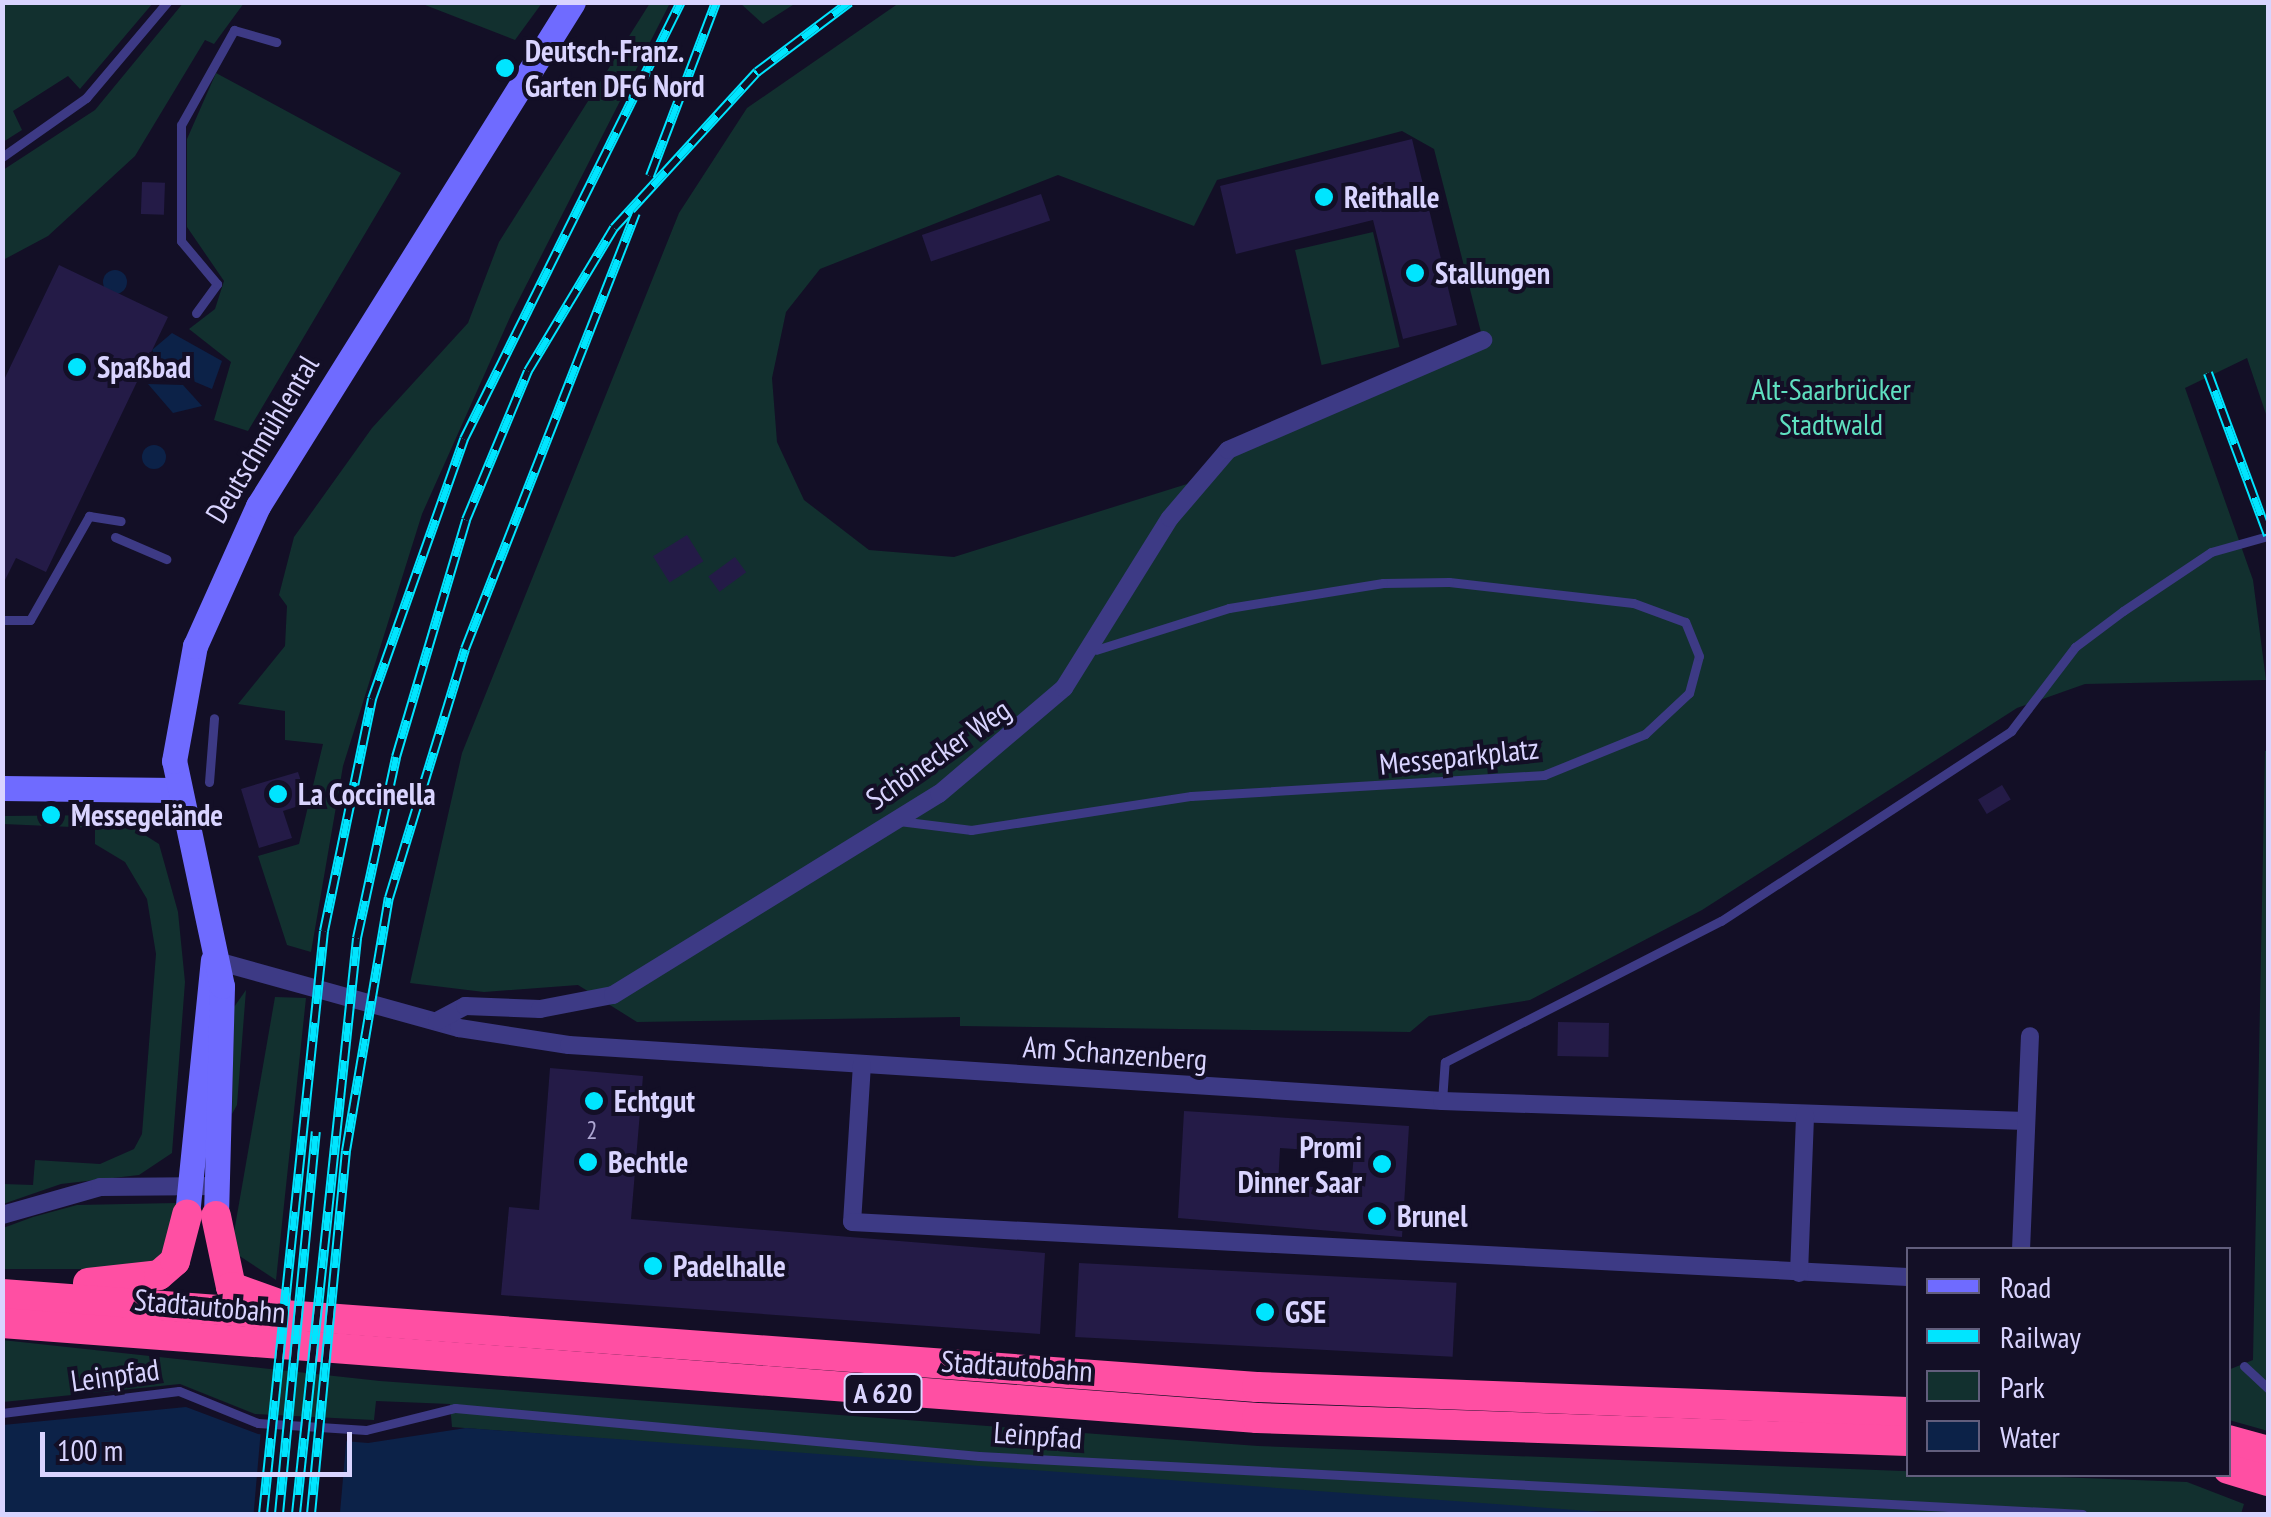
<!DOCTYPE html>
<html>
<head>
<meta charset="utf-8">
<style>
  body { margin:0 }
  #map { position:relative; width:2271px; height:1517px; overflow:hidden; background:#130f26; font-family:"PT Sans Narrow",sans-serif }
  div>[style] { position:absolute }
  [style*='--x'] { left:calc(var(--x)*1px); top:calc(var(--y)*1px); width:calc(var(--w)*1px); rotate:calc(var(--a)*1deg) }
  .green>* { inset:0; background:#12302f; transform-origin:0 0 }
  .water>* { inset:0; background:#0c2248 }
  .round { border-radius:50% }
  .pier>* { inset:0; background:#130f26; transform-origin:0 0 }
  .building>* { inset:0; background:#241b47; transform-origin:0 0 }
  .lane>* { height:9px; margin:-4.5px; padding:0 4.5px; transform-origin:4.5px; border-radius:4.5px; background:#3d3a85 }
  .street>* { height:18px; margin:-9px; padding:0 9px; transform-origin:9px; border-radius:9px; background:#3d3a85 }
  .secondary>* { height:25px; margin:-12.5px; padding:0 12.5px; transform-origin:12.5px; border-radius:12.5px; background:#6f6bff }
  .highway>* { height:30px; margin:-15px; padding:0 15px; transform-origin:15px; border-radius:15px; background:#ff4fa3 }
  .rail>* { height:10px; margin-top:-5px; transform-origin:0; background:repeating-linear-gradient(90deg,#130f26 0 19px,#00e5ff 0 38px); box-sizing:border-box; border-block:2px solid #00e5ff }
  .dots>* { width:28px; height:28px; translate:-50% -50%; box-sizing:border-box; border:5px solid #130f26; border-radius:50% }
  span { translate:-50% -50%; white-space:nowrap; text-align:center; line-height:1.15; -webkit-text-stroke:8px #130f26; paint-order:stroke }
  .number-label { font-size:25px; color:#aca6d1 }
  .number-label span { -webkit-text-stroke-width:0 }
  .shield-label span { padding:2px 8px; background:#130f26; border:2px solid; border-radius:8px; -webkit-text-stroke-width:0 }
  .shield-label { font-size:28px; color:#d9d4ff; font-weight:700 }
  .poi-label { font-size:30px; color:#d9d4ff; font-weight:700 }
  .left { translate:0 -50%; text-align:left }
  .right { translate:-100% -50%; text-align:right }
  .park-label { font-size:30px; color:#5fe0c0 }
  .street-label { font-size:30px; color:#d9d4ff }
  .frame { position:absolute; inset:0; border:5px solid #d9d4ff; pointer-events:none }
  .legend { position:absolute; left:1906px; top:1247px; width:325px; height:230px; box-sizing:border-box; background:#130f26; border:2px solid #625e7d; margin:0; padding:12px 18px; list-style:none; font-size:30px; color:#d9d4ff }
  .legend li { display:flex; align-items:center; gap:20px; height:50px }
  .legend b { width:50px; border:2px solid #625e7d }
  .scale { position:absolute; left:40px; top:1432px; width:312px; height:45px; box-sizing:border-box; border:5px solid #d9d4ff; border-top:0; padding-left:12px; font-size:30px; line-height:35px; white-space:nowrap; color:#d9d4ff; -webkit-text-stroke:8px #130f26; paint-order:stroke }
</style>
</head>
<body>
<div id="map">
  <div class="green">
    <i style="clip-path:polygon(3px 2px,153px 2px,153px 3px,80px 89px,68px 76px,13px 111px,22px 130px,3px 142px)"></i>
    <i style="clip-path:polygon(184px 2px,244px 3px,214px 44px,205px 40px,135px 156px,48px 236px,3px 260px,3px 170px,95px 110px)"></i>
    <i style="clip-path:polygon(420px 3px,542px 3px,515px 40px)"></i>
    <i style="clip-path:polygon(650px 3px,670px 3px,511px 315px,422px 514px,343px 766px,311px 952px,287px 945px,258px 856px,299px 844px,323px 744px,285px 740px,285px 711px,238px 704px,285px 646px,287px 606px,279px 595px,294px 537px,372px 428px,468px 323px,499px 242px)"></i>
    <i style="clip-path:polygon(740px 3px,740px 2px,796px 3px,763px 24px)"></i>
    <i style="clip-path:polygon(evenodd,899px 3px,2268px 3px,2268px 420px,2247px 358px,2185px 388px,2253px 580px,2266px 680px,2085px 684px,2017px 708px,1702px 910px,1530px 1000px,1429px 1016px,1410px 1032px,960px 1026px,960px 1017px,637px 1022px,578px 985px,484px 992px,410px 983px,462px 753px,679px 213px,747px 108px,899px 3px,1402px 131px,1434px 149px,1483px 340px,1226px 446px,1187px 484px,954px 557px,869px 550px,804px 500px,777px 442px,772px 378px,786px 312px,820px 269px,1058px 175px,1194px 226px,1217px 180px,1402px 131px)"></i>
    <i style="clip-path:polygon(216px 73px,401px 173px,248px 431px,214px 420px,231px 362px,189px 329px,215px 309px,224px 281px,187px 227px,187px 139px)"></i>
    <i style="left:1373px;top:232px;width:118px;height:80px;rotate:77deg"></i>
    <i style="clip-path:polygon(2265px 751px,2268px 751px,2268px 1431px,2229px 1420px,2228px 1370px,2253px 1360px)"></i>
    <i style="clip-path:polygon(113px 815px,159px 844px,178px 912px,185px 982px,172px 1153px,139px 1175px,61px 1184px,3px 1204px,3px 1184px,33px 1185px,35px 1160px,100px 1164px,134px 1149px,142px 1134px,156px 954px,147px 899px,125px 862px,95px 844px,95px 828px,3px 824px,3px 816px)"></i>
    <i style="clip-path:polygon(246px 990px,237px 1105px,232px 1114px,234px 1007px)"></i>
    <i style="clip-path:polygon(275px 997px,306px 998px,276px 1280px,235px 1253px,233px 1238px)"></i>
    <i style="clip-path:polygon(176px 1203px,172px 1241px,147px 1269px,3px 1269px,3px 1228px,33px 1217px,77px 1205px)"></i>
    <i style="clip-path:polygon(2px 1340px,380px 1381px,1258px 1446px,2187px 1482px,2244px 1504px,2241px 1514px,1536px 1511px,452px 1427px,450px 1404px,376px 1401px,374px 1420px,255px 1414px,180px 1384px,3px 1402px)"></i>
  </div>
  <div class="water">
    <i class="round" style="left:103px;top:270px;width:24px;height:24px"></i>
    <i style="clip-path:polygon(172px 333px,222px 361px,212px 389px,162px 368px,152px 350px)"></i>
    <i style="clip-path:polygon(148px 384px,183px 385px,202px 406px,173px 413px)"></i>
    <i class="round" style="left:142px;top:445px;width:24px;height:24px"></i>
    <i style="clip-path:polygon(186px 1407px,258px 1434px,368px 1443px,466px 1428px,1630px 1514px,3px 1514px,3px 1425px)"></i>
  </div>
  <div class="pier">
    <i style="left:261px;top:1429px;width:86px;height:85px;rotate:5deg"></i>
  </div>
  <div class="building">
    <i style="clip-path:polygon(1412px 139px,1457px 325px,1403px 339px,1373px 220px,1236px 254px,1220px 186px)"></i>
    <i style="left:142px;top:182px;width:23px;height:32px;rotate:2deg"></i>
    <i style="left:1041px;top:194px;width:28px;height:126px;rotate:71deg"></i>
    <i style="clip-path:polygon(59px 265px,168px 317px,46px 572px,16px 558px,2px 586px,2px 384px)"></i>
    <i style="left:687px;top:535px;width:31px;height:40px;rotate:58deg"></i>
    <i style="left:735px;top:557px;width:19px;height:33px;rotate:54deg"></i>
    <i style="clip-path:polygon(298px 772px,308px 803px,283px 811px,292px 838px,259px 848px,241px 789px)"></i>
    <i style="left:2002px;top:785px;width:17px;height:28px;rotate:59deg"></i>
    <i style="left:1558px;top:1022px;width:51px;height:34px;rotate:1deg"></i>
    <i style="clip-path:polygon(550px 1068px,643px 1076px,631px 1219px,1045px 1253px,1040px 1334px,501px 1295px,509px 1207px,539px 1210px)"></i>
    <i style="clip-path:polygon(evenodd,1184px 1111px,1409px 1126px,1402px 1237px,1178px 1218px,1184px 1111px,1280px 1148px,1354px 1153px,1351px 1189px,1278px 1185px,1280px 1148px)"></i>
    <i style="left:1079px;top:1263px;width:378px;height:74px;rotate:3deg"></i>
  </div>
  <div class="lane">
    <i style="--x:2;--y:157;--w:103;--a:-35.1"></i>
    <i style="--x:86;--y:98;--w:126;--a:-49.8"></i>
    <i style="--x:196;--y:313;--w:36;--a:-54"></i>
    <i style="--x:217;--y:284;--w:56;--a:-129.9"></i>
    <i style="--x:181;--y:241;--w:116;--a:-90"></i>
    <i style="--x:181;--y:125;--w:109;--a:-60.8"></i>
    <i style="--x:234;--y:30;--w:44;--a:15.9"></i>
    <i style="--x:115;--y:537;--w:56;--a:23.3"></i>
    <i style="--x:2;--y:620;--w:28;--a:0"></i>
    <i style="--x:30;--y:620;--w:120;--a:-60.4"></i>
    <i style="--x:89;--y:516;--w:32;--a:9"></i>
    <i style="--x:209;--y:782;--w:64;--a:-85.5"></i>
    <i style="--x:899;--y:821;--w:73;--a:7.1"></i>
    <i style="--x:971;--y:830;--w:223;--a:-8.8"></i>
    <i style="--x:1191;--y:796;--w:354;--a:-3.4"></i>
    <i style="--x:1544;--y:775;--w:109;--a:-22.1"></i>
    <i style="--x:1645;--y:734;--w:60;--a:-43"></i>
    <i style="--x:1689;--y:693;--w:38;--a:-75"></i>
    <i style="--x:1699;--y:656;--w:37;--a:-112"></i>
    <i style="--x:1685;--y:622;--w:55;--a:-159.9"></i>
    <i style="--x:1633;--y:603;--w:185;--a:-173.5"></i>
    <i style="--x:1449;--y:582;--w:66;--a:179.1"></i>
    <i style="--x:1383;--y:583;--w:156;--a:170.8"></i>
    <i style="--x:1229;--y:608;--w:139;--a:162.5"></i>
    <i style="--x:1442;--y:1101;--w:39;--a:-86"></i>
    <i style="--x:1445;--y:1062;--w:310;--a:-27.1"></i>
    <i style="--x:1721;--y:921;--w:347;--a:-33.2"></i>
    <i style="--x:2011;--y:731;--w:106;--a:-52.7"></i>
    <i style="--x:2075;--y:647;--w:60;--a:-36.9"></i>
    <i style="--x:2123;--y:611;--w:106;--a:-33.8"></i>
    <i style="--x:2211;--y:552;--w:59;--a:-15.7"></i>
    <i style="--x:2244;--y:1366;--w:33;--a:43"></i>
    <i style="--x:2;--y:1413;--w:178;--a:-7.1"></i>
    <i style="--x:179;--y:1391;--w:85;--a:22.1"></i>
    <i style="--x:258;--y:1423;--w:108;--a:3.7"></i>
    <i style="--x:366;--y:1430;--w:92;--a:-13.9"></i>
    <i style="--x:455;--y:1408;--w:526;--a:5.23"></i>
    <i style="--x:979;--y:1456;--w:1105;--a:3.01"></i>
  </div>
  <div class="street">
    <i style="--x:213;--y:960;--w:255;--a:15.5"></i>
    <i style="--x:459;--y:1028;--w:111;--a:8.8"></i>
    <i style="--x:569;--y:1045;--w:875;--a:3.67"></i>
    <i style="--x:1442;--y:1101;--w:584;--a:1.96"></i>
    <i style="--x:437;--y:1021;--w:32;--a:-28"></i>
    <i style="--x:465;--y:1006;--w:75;--a:2.3"></i>
    <i style="--x:540;--y:1009;--w:74;--a:-10.9"></i>
    <i style="--x:613;--y:995;--w:383;--a:-31.7"></i>
    <i style="--x:939;--y:794;--w:164;--a:-40.3"></i>
    <i style="--x:1064;--y:688;--w:200;--a:-58.1"></i>
    <i style="--x:1170;--y:518;--w:89;--a:-49.5"></i>
    <i style="--x:1228;--y:450;--w:278;--a:-23.3"></i>
    <i style="--x:862;--y:1064;--w:158;--a:93.6"></i>
    <i style="--x:852;--y:1222;--w:1057;--a:2.98"></i>
    <i style="--x:2;--y:1215;--w:102;--a:-15.9"></i>
    <i style="--x:100;--y:1187;--w:117;--a:-0.5"></i>
    <i style="--x:2021;--y:1250;--w:214;--a:-87.6"></i>
    <i style="--x:1799;--y:1273;--w:158;--a:-87.8"></i>
  </div>
  <div class="secondary">
    <i style="--x:2;--y:788;--w:173;--a:0.7"></i>
    <i style="--x:187;--y:1215;--w:256;--a:-84.2"></i>
    <i style="--x:216;--y:1216;--w:230;--a:-88.5"></i>
    <i style="--x:222;--y:986;--w:230;--a:-102"></i>
    <i style="--x:174;--y:761;--w:117;--a:-79.7"></i>
    <i style="--x:195;--y:646;--w:154;--a:-65.8"></i>
    <i style="--x:258;--y:506;--w:594;--a:-57.99"></i>
  </div>
  <div class="highway">
    <i style="--x:216;--y:1216;--w:73;--a:78.1"></i>
    <i style="--x:231;--y:1287;--w:48;--a:19.6"></i>
    <i style="--x:88;--y:1283;--w:71;--a:-6.4"></i>
    <i style="--x:159;--y:1275;--w:21;--a:-41"></i>
    <i style="--x:175;--y:1261;--w:48;--a:-75.4"></i>
    <i style="--x:2;--y:1294;--w:1258;--a:4.24"></i>
    <i style="--x:1257;--y:1387;--w:651;--a:2.2"></i>
    <i style="--x:2;--y:1323;--w:1259;--a:4.33"></i>
    <i style="--x:1257;--y:1418;--w:651;--a:2.02"></i>
    <i style="--x:2228;--y:1440;--w:41;--a:15.4"></i>
    <i style="--x:2228;--y:1469;--w:42;--a:16.7"></i>
  </div>
  <div class="rail">
    <i style="--x:650;--y:176;--w:186;--a:-69.2"></i>
    <i style="--x:2208;--y:373;--w:173;--a:69.7"></i>
    <i style="--x:263;--y:1514;--w:586;--a:-84.03"></i>
    <i style="--x:324;--y:931;--w:237;--a:-78.3"></i>
    <i style="--x:372;--y:699;--w:276;--a:-70.5"></i>
    <i style="--x:464;--y:439;--w:488;--a:-63.6"></i>
    <i style="--x:279;--y:1514;--w:384;--a:-84.5"></i>
    <i style="--x:296;--y:1514;--w:579;--a:-83.95"></i>
    <i style="--x:357;--y:938;--w:185;--a:-77.8"></i>
    <i style="--x:396;--y:757;--w:247;--a:-73.5"></i>
    <i style="--x:466;--y:520;--w:161;--a:-67.4"></i>
    <i style="--x:528;--y:371;--w:167;--a:-59"></i>
    <i style="--x:614;--y:228;--w:212;--a:-47.5"></i>
    <i style="--x:757;--y:72;--w:116;--a:-37"></i>
    <i style="--x:311;--y:1514;--w:365;--a:-84.5"></i>
    <i style="--x:346;--y:1151;--w:257;--a:-80.4"></i>
    <i style="--x:389;--y:898;--w:260;--a:-73"></i>
    <i style="--x:465;--y:649;--w:468;--a:-68.6"></i>
  </div>
  <div class="dots">
    <i style="left:505px;top:68px;background:#00e5ff"></i>
    <i style="left:1324px;top:197px;background:#00e5ff"></i>
    <i style="left:1415px;top:273px;background:#00e5ff"></i>
    <i style="left:77px;top:367px;background:#00e5ff"></i>
    <i style="left:278px;top:794px;background:#00e5ff"></i>
    <i style="left:51px;top:815px;background:#00e5ff"></i>
    <i style="left:594px;top:1101px;background:#00e5ff"></i>
    <i style="left:588px;top:1162px;background:#00e5ff"></i>
    <i style="left:1382px;top:1164px;background:#00e5ff"></i>
    <i style="left:1377px;top:1216px;background:#00e5ff"></i>
    <i style="left:653px;top:1266px;background:#00e5ff"></i>
    <i style="left:1265px;top:1312px;background:#00e5ff"></i>
  </div>
  <div class="number-label">
    <span style="left:592px;top:1130px">2</span>
  </div>
  <div class="shield-label">
    <span style="left:883px;top:1393px">A 620</span>
  </div>
  <div class="poi-label">
    <span class="left" style="left:525px;top:68px">Deutsch-Franz.<br>Garten DFG Nord</span>
    <span class="left" style="left:1344px;top:197px">Reithalle</span>
    <span class="left" style="left:1435px;top:273px">Stallungen</span>
    <span class="left" style="left:97px;top:367px">Spaßbad</span>
    <span class="left" style="left:298px;top:794px">La Coccinella</span>
    <span class="left" style="left:71px;top:815px">Messegelände</span>
    <span class="left" style="left:614px;top:1101px">Echtgut</span>
    <span class="right" style="left:1362px;top:1164px">Promi<br>Dinner Saar</span>
    <span class="left" style="left:608px;top:1162px">Bechtle</span>
    <span class="left" style="left:1397px;top:1216px">Brunel</span>
    <span class="left" style="left:673px;top:1266px">Padelhalle</span>
    <span class="left" style="left:1285px;top:1312px">GSE</span>
  </div>
  <div class="park-label">
    <span style="left:1831px;top:406px">Alt-Saarbrücker<br>Stadtwald</span>
  </div>
  <div class="street-label">
    <span style="left:262px;top:439px;rotate:-59deg">Deutschmühlental</span>
    <span style="left:938px;top:754px;rotate:-35deg">Schönecker Weg</span>
    <span style="left:1459px;top:756px;rotate:-6deg">Messeparkplatz</span>
    <span style="left:1115px;top:1053px;rotate:4deg">Am Schanzenberg</span>
    <span style="left:210px;top:1306px;rotate:5deg">Stadtautobahn</span>
    <span style="left:1017px;top:1366px;rotate:4deg">Stadtautobahn</span>
    <span style="left:115px;top:1375px;rotate:-8deg">Leinpfad</span>
    <span style="left:1038px;top:1435px;rotate:4deg">Leinpfad</span>
  </div>
  <div class="frame"></div>
  <ul class="legend">
  <li><b style="height:12px;background:#6f6bff"></b>Road</li>
  <li><b style="height:12px;background:#00e5ff"></b>Railway</li>
  <li><b style="height:28px;background:#12302f"></b>Park</li>
  <li><b style="height:28px;background:#0c2248"></b>Water</li>
  </ul>
  <div class="scale">100 m</div>
</div>
</body>
</html>
